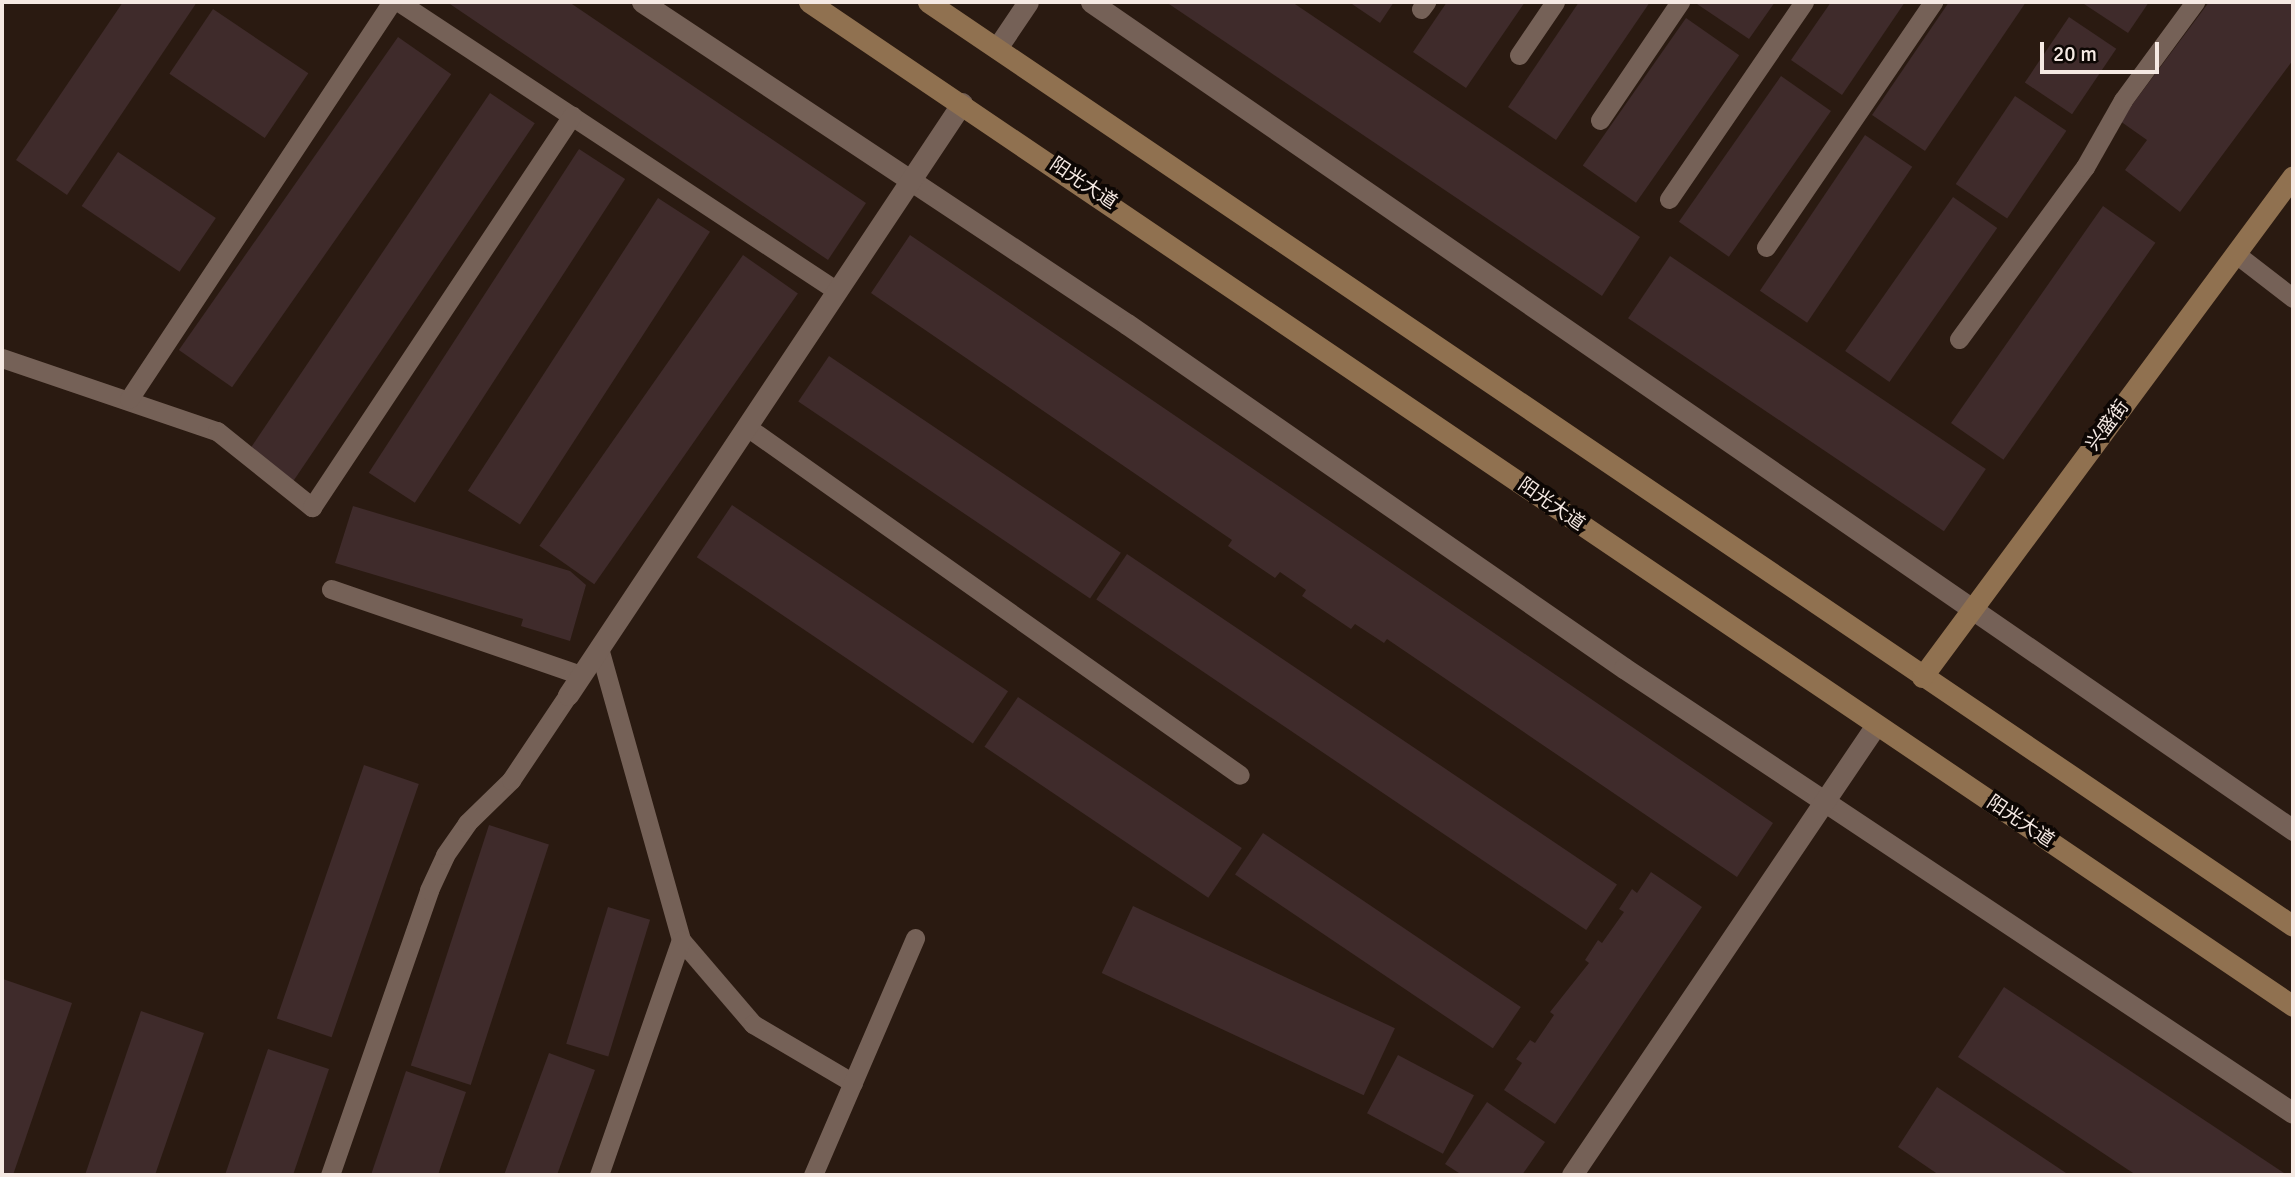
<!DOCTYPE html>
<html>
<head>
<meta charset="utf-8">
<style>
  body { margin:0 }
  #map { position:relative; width:2295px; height:1177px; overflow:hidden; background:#2a1a11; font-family:Signika,"Noto Sans SC",sans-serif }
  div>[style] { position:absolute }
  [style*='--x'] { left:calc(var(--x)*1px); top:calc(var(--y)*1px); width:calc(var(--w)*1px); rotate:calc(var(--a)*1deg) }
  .building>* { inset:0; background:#3f2b2b; transform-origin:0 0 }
  .lane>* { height:19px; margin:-9.5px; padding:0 9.5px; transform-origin:9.5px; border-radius:9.5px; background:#756157 }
  .street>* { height:21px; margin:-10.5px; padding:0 10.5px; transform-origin:10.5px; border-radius:10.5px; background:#756157 }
  .secondary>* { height:21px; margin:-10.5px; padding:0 10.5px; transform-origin:10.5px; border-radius:10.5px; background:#907150 }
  span { translate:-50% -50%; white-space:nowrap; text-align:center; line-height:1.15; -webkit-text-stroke:7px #0d0704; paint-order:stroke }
  .street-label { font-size:19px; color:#f5e9e3 }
  .frame { position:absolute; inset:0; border:4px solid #f5e9e3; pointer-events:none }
  .scale { position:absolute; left:2040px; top:42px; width:119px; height:32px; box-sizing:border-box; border:4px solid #f5e9e3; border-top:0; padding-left:9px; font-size:21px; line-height:24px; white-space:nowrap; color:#f5e9e3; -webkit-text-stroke:5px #0d0704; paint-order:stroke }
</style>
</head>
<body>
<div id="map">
  <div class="building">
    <i style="clip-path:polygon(123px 2px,197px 2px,67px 195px,16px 160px)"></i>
    <i style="clip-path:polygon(447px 2px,569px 2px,866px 203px,828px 260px)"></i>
    <i style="clip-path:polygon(1166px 2px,1292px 2px,1640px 237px,1602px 296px)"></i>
    <i style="clip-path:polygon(1349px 2px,1394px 2px,1380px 23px)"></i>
    <i style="clip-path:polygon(1447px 2px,1525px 2px,1466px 88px,1413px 52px)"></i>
    <i style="clip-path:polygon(1579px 2px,1650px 2px,1556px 140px,1508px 107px)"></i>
    <i style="clip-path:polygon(1694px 2px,1775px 2px,1749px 39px)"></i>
    <i style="clip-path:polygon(1831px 2px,1905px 2px,1842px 95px,1791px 60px)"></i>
    <i style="clip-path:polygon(1949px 2px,2026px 2px,1925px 151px,1872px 115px)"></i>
    <i style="clip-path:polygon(2081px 2px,2149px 2px,2128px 33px)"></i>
    <i style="clip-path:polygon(2209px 2px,2293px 2px,2293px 60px,2180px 212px,2125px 170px,2147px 140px,2120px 121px)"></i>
    <i style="left:213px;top:9px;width:115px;height:78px;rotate:34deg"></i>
    <i style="left:2069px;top:17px;width:57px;height:79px;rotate:34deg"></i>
    <i style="left:1686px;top:18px;width:65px;height:180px;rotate:35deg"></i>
    <i style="left:398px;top:37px;width:65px;height:382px;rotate:35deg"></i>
    <i style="left:1781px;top:76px;width:61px;height:178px;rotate:35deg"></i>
    <i style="left:490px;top:93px;width:54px;height:432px;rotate:34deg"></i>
    <i style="left:2015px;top:96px;width:62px;height:106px;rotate:34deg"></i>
    <i style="left:1865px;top:135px;width:57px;height:188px;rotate:34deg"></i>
    <i style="left:579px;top:149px;width:55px;height:386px;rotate:33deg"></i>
    <i style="left:118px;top:152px;width:118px;height:65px;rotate:34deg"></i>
    <i style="left:1953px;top:197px;width:54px;height:188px;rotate:35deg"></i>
    <i style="left:658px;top:198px;width:62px;height:349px;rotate:33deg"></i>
    <i style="left:2103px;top:206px;width:64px;height:265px;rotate:35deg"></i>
    <i style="clip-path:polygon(910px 235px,1773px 823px,1737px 877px,1387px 639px,1384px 643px,1355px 624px,1351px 629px,1302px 596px,1306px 590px,1280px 572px,1275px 578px,1228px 546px,1232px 540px,871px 293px)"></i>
    <i style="left:743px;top:255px;width:67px;height:355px;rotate:35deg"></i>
    <i style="left:1670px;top:256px;width:381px;height:75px;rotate:34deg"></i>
    <i style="left:829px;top:356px;width:352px;height:55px;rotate:34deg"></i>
    <i style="left:732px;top:505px;width:333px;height:63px;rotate:34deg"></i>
    <i style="clip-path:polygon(353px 506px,570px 571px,586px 585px,570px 641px,521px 626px,523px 619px,335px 563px)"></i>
    <i style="left:1127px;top:554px;width:591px;height:55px;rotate:34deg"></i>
    <i style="left:1018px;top:697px;width:270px;height:60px;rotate:34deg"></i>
    <i style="left:364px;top:765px;width:58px;height:268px;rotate:19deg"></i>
    <i style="left:489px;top:825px;width:63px;height:253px;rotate:18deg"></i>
    <i style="left:1263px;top:833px;width:311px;height:50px;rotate:34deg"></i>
    <i style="clip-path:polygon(1651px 872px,1702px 907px,1555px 1124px,1504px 1090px,1522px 1063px,1516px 1059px,1530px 1040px,1535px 1043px,1554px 1015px,1550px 1012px,1589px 963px,1585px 960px,1598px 940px,1602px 943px,1624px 912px,1619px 909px,1632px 889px,1637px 893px)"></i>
    <i style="left:1133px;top:906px;width:289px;height:74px;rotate:25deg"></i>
    <i style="left:608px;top:907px;width:44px;height:143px;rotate:17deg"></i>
    <i style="clip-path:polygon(3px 979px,72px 1003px,13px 1175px,2px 1175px)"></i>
    <i style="clip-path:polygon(2004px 987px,2287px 1175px,2136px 1175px,1958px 1057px)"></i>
    <i style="clip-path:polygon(141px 1011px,204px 1033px,155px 1175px,85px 1175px)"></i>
    <i style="clip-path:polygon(268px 1049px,329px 1069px,293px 1175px,225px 1175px)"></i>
    <i style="clip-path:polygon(549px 1053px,595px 1070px,557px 1175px,504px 1175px)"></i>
    <i style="left:1398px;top:1055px;width:86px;height:66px;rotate:28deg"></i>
    <i style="clip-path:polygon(406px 1071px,466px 1092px,438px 1175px,371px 1175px)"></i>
    <i style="clip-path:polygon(1937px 1087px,2069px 1175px,1939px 1175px,1898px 1147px)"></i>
    <i style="clip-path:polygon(1487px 1102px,1545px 1142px,1522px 1175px,1462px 1175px,1445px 1164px)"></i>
  </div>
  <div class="lane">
    <i style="--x:399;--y:2;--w:525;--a:33.42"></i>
    <i style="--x:1421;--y:9;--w:9;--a:-54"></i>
    <i style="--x:1519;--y:55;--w:64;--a:-55.8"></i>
    <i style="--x:1600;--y:120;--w:143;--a:-55.9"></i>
    <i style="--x:1669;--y:199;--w:239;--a:-55.6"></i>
    <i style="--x:1766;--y:247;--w:297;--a:-55.7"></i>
    <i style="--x:2236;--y:254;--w:72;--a:37.7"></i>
    <i style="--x:1959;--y:339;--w:213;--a:-53.8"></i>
    <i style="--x:2085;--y:167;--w:77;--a:-60.4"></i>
    <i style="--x:2123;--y:100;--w:122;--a:-53.7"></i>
    <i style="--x:2;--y:358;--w:227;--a:18.8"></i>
    <i style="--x:217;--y:431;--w:122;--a:38.7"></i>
    <i style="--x:312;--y:507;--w:470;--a:-56.4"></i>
    <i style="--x:129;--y:399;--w:476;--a:-56.5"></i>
    <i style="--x:747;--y:427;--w:603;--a:35.22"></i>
    <i style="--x:331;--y:589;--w:264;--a:19"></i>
    <i style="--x:599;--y:648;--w:303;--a:74.3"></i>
    <i style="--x:681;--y:940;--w:111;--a:49.4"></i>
    <i style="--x:753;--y:1024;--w:116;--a:30.5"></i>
    <i style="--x:330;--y:1175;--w:302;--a:-70.8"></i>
    <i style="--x:429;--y:890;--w:38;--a:-65"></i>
    <i style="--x:445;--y:855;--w:39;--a:-55"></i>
    <i style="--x:467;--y:823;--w:62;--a:-44.3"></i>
    <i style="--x:511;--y:780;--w:102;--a:-56.2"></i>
    <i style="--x:599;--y:1175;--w:249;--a:-70.8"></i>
    <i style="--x:813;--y:1175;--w:258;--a:-66.7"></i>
  </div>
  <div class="street">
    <i style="--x:642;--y:2;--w:582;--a:33.58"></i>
    <i style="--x:1127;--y:324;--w:604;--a:34.69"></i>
    <i style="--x:1624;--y:668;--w:803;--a:33.63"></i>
    <i style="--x:1091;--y:2;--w:1460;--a:34.56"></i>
    <i style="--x:997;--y:48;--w:55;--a:-56"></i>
    <i style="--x:568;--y:695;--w:711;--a:-56.35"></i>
    <i style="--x:1572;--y:1175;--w:543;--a:-55.96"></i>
  </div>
  <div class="secondary">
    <i style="--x:809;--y:2;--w:1792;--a:34.08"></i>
    <i style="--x:928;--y:2;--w:1648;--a:34.09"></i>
    <i style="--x:1922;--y:677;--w:623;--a:-53.48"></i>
  </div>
  <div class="street-label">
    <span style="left:1083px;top:184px;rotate:34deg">阳光大道</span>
    <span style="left:2108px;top:426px;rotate:-53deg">兴盛街</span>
    <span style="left:1551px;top:505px;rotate:35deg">阳光大道</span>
    <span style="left:2020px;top:822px;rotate:34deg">阳光大道</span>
  </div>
  <div class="frame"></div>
  <div class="scale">20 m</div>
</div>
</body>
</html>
